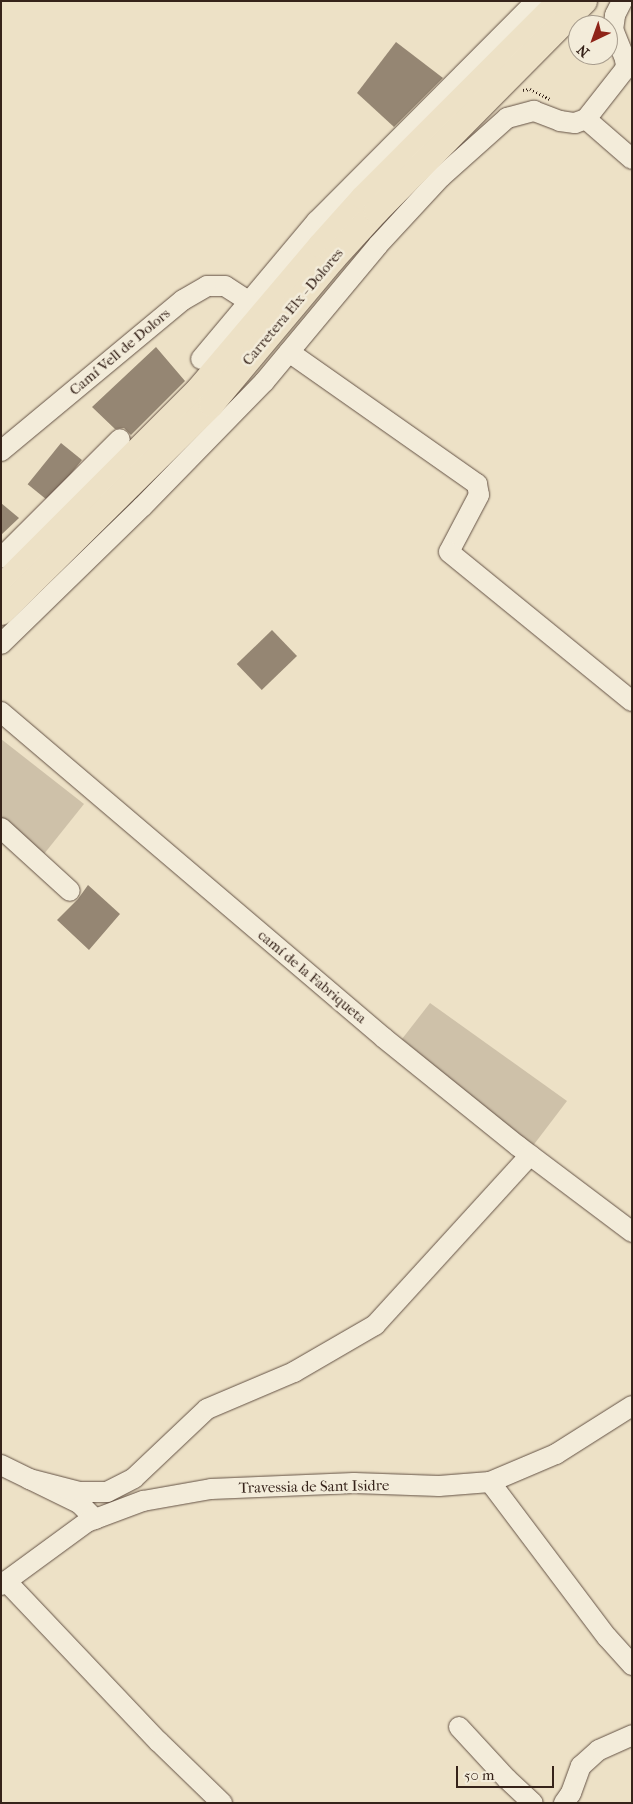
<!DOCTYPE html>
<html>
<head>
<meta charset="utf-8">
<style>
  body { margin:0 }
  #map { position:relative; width:633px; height:1804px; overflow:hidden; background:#ede1c6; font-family:"IM FELL French Canon",serif }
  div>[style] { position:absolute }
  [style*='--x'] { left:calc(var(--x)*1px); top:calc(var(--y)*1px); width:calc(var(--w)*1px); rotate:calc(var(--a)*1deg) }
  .green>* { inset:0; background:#cec1a9 }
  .building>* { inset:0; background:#958673; transform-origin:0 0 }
  .path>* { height:2.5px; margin-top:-1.25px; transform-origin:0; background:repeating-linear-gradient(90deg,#36231a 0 1px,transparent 0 3.5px) }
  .roads { filter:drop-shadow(0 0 1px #645245) drop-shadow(0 0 1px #645245) }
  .minor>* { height:20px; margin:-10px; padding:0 10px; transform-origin:10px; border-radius:10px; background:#f3ecda }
  .major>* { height:25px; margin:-12.5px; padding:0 12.5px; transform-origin:12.5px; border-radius:12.5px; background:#ede1c6 }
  span { translate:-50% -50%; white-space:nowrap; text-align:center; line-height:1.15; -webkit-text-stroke:5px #f3ecda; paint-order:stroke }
  .street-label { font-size:15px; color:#36231a }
  .frame { position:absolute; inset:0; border:2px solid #36231a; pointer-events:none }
  .north { position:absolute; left:568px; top:15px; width:50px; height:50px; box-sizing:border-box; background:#f3ecda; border:1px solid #a79c8d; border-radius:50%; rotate:222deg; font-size:14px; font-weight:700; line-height:20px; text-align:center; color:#36231a }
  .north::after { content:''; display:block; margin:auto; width:18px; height:22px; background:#8f2418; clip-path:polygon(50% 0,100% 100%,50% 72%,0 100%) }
  .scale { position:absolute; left:456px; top:1766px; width:98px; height:22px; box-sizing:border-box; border:2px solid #36231a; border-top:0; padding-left:6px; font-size:15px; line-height:18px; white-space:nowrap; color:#36231a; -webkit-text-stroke:4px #f3ecda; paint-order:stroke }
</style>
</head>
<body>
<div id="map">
  <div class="green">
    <i style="clip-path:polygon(1px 739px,84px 804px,44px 854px,1px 819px)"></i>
    <i style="clip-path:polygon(430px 1003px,567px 1101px,532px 1147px,402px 1039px)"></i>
  </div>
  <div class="building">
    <i style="clip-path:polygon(396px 42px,443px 78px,394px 127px,357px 93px)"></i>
    <i style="clip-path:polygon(156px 347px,185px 381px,131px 435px,124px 428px,115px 429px,92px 407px)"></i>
    <i style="left:61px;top:443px;width:27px;height:53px;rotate:39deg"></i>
    <i style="clip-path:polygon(1px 503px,19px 518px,1px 535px)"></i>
    <i style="left:272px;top:630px;width:36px;height:49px;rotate:46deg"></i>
    <i style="clip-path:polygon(88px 885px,120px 914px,89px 950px,57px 920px,78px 899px)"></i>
  </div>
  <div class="path">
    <i style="--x:595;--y:25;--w:8;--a:-76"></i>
    <i style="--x:523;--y:90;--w:7;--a:-8"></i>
    <i style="--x:530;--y:89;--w:22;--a:27"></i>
  </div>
  <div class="roads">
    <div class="minor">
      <i style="--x:586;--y:119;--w:61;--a:41"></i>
      <i style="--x:289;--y:352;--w:230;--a:35.1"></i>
      <i style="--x:477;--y:484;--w:11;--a:80"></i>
      <i style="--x:479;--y:495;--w:64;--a:117.8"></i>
      <i style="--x:449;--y:552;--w:236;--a:39.2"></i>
      <i style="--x:201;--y:359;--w:180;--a:-50"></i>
      <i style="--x:317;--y:221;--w:310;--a:-45.1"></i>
      <i style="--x:1;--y:451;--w:236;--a:-39.7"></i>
      <i style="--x:183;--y:300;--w:28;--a:-30"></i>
      <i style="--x:207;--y:286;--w:18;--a:0"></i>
      <i style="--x:225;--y:286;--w:27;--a:33"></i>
      <i style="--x:1;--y:558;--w:168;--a:-45"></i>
      <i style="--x:1;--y:644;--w:197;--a:-44.2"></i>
      <i style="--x:142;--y:507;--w:175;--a:-45.7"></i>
      <i style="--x:264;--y:382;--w:178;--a:-50.2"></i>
      <i style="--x:378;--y:245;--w:93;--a:-47.2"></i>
      <i style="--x:441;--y:177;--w:89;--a:-41.8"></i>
      <i style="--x:507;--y:118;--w:28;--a:-15"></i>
      <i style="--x:534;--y:111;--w:28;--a:21"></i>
      <i style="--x:560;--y:121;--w:15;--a:8"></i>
      <i style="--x:575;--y:123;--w:12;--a:-20"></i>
      <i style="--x:586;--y:119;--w:65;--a:-51.9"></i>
      <i style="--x:626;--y:68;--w:9;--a:-96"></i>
      <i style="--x:625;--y:59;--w:31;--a:-112"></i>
      <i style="--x:613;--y:30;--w:15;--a:-82"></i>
      <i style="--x:615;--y:15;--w:16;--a:-63"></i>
      <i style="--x:1;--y:712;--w:503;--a:40.4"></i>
      <i style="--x:384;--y:1038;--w:172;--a:38.9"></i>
      <i style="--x:518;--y:1146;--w:143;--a:37"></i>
      <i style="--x:1;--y:828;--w:93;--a:42.4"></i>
      <i style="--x:1;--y:1465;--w:87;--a:26"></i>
      <i style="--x:79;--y:1503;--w:23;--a:45"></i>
      <i style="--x:29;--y:1479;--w:53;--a:14.3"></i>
      <i style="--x:80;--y:1492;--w:27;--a:0"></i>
      <i style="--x:107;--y:1492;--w:30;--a:-27"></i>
      <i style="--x:134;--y:1478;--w:100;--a:-43.4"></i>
      <i style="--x:207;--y:1409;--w:95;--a:-23"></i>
      <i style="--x:294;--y:1372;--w:94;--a:-30.1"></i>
      <i style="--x:375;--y:1325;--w:230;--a:-47.6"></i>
      <i style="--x:490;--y:1482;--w:194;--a:53"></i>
      <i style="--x:607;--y:1637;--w:38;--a:48"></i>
      <i style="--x:6;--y:1581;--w:222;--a:46.5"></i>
      <i style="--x:159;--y:1742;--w:88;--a:44.1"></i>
      <i style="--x:1;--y:1585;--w:107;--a:-36.2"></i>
      <i style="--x:87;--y:1522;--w:60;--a:-20.6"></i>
      <i style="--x:143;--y:1501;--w:69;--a:-10"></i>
      <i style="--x:211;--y:1489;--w:143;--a:-2.4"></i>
      <i style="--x:354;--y:1483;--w:85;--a:2"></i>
      <i style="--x:439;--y:1486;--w:51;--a:-4.5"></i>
      <i style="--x:490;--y:1482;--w:72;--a:-23"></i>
      <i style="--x:556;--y:1454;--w:90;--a:-32.3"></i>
      <i style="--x:459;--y:1727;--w:71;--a:47.3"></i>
      <i style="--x:507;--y:1779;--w:35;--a:43"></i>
      <i style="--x:564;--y:1803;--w:12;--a:-55"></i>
      <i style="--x:571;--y:1793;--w:29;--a:-70"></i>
      <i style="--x:581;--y:1766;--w:24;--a:-42"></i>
      <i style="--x:599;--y:1750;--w:36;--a:-24"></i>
    </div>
    <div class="major">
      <i style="--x:1;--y:586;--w:279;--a:-45"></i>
      <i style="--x:198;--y:389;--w:189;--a:-49.7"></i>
      <i style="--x:320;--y:245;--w:64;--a:-48.1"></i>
      <i style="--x:363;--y:197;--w:277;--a:-45"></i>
      <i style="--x:1;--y:612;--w:296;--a:-44.7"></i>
      <i style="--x:211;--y:404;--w:190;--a:-50.1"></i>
      <i style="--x:333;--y:258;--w:64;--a:-47.5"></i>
      <i style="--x:376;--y:211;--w:296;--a:-45.3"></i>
    </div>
  </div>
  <div class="street-label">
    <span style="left:293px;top:307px;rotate:-50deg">Carretera Elx - Dolores</span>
    <span style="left:120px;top:352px;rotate:-40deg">Camí Vell de Dolors</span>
    <span style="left:312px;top:977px;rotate:40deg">camí de la Fabriqueta</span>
    <span style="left:314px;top:1487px;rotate:-1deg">Travessia de Sant Isidre</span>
  </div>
  <div class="frame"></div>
  <div class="north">N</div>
  <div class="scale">50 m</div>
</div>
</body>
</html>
